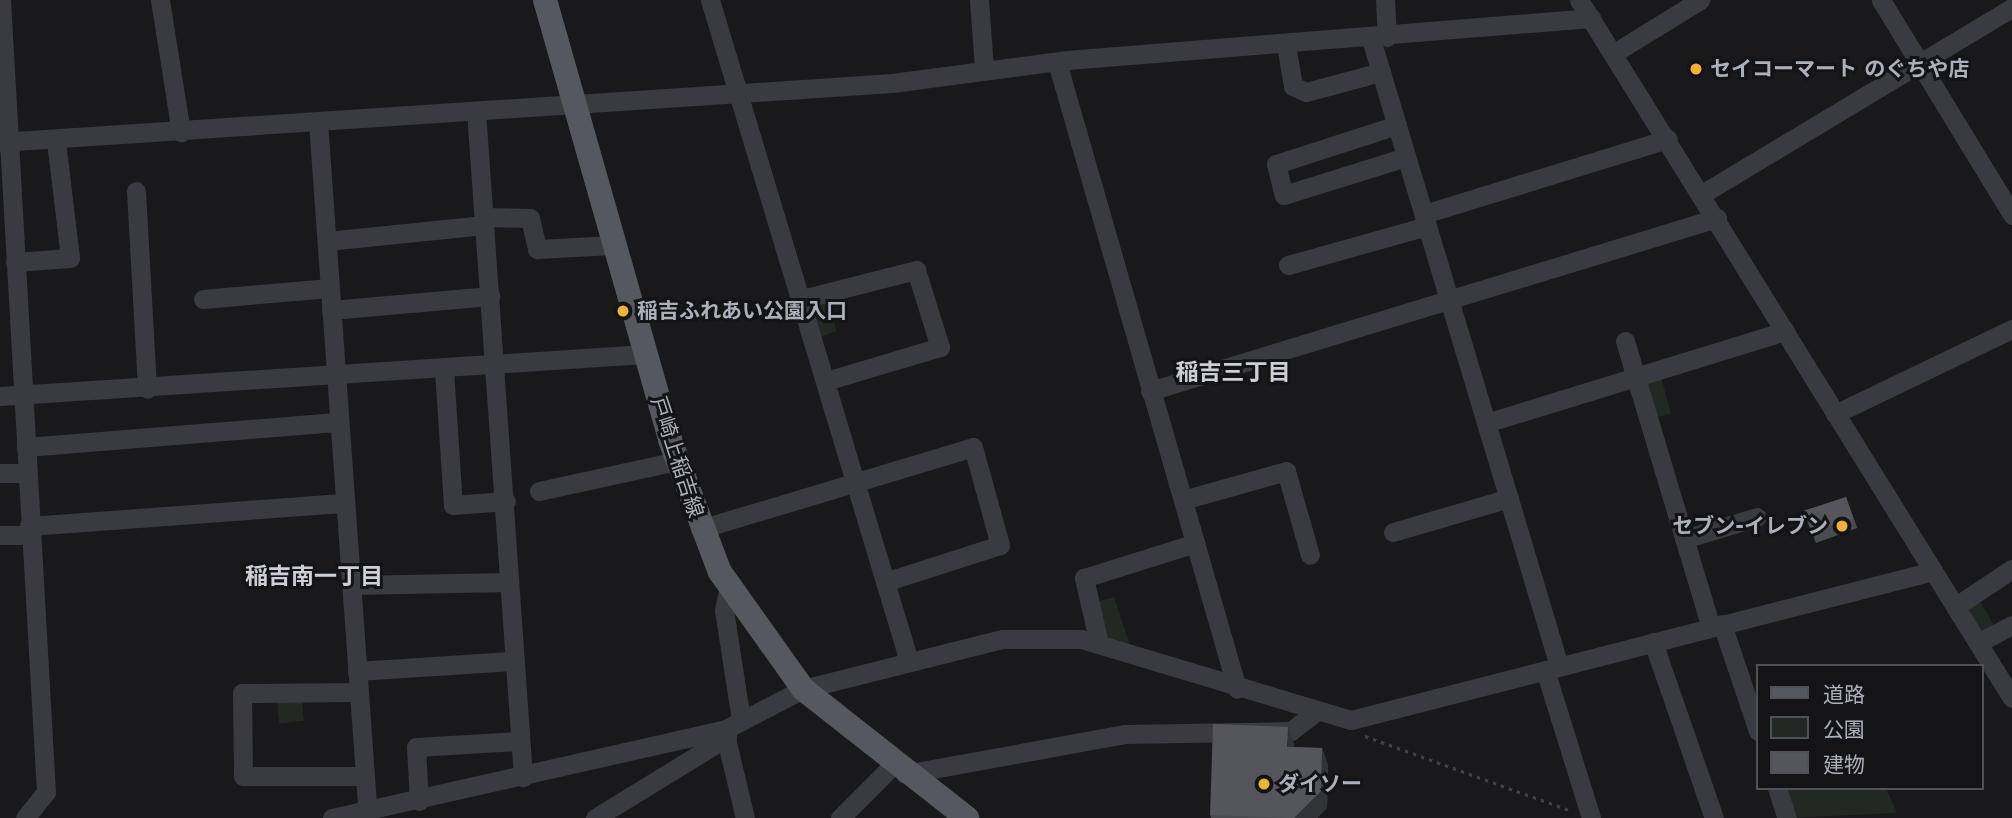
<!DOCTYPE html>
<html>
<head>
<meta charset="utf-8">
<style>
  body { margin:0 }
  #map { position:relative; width:2012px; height:818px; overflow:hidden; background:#19191b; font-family:"DejaVu Sans","Noto Sans JP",sans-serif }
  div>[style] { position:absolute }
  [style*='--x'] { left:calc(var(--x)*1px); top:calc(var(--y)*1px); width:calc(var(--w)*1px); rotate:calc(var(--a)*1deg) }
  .green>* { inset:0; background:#212922; transform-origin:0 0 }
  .path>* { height:2.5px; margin-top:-1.25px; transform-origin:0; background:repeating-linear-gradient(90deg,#404247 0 3.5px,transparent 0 8.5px) }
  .minor>* { height:19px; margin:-9.5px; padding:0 9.5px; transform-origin:9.5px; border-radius:9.5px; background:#3a3b40 }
  .major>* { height:24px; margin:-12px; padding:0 12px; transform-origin:12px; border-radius:12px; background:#56585f }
  .wall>* { inset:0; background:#4a4c50; transform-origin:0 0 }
  .shaded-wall>* { inset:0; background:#323336 }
  .building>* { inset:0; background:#55565b; transform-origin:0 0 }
  .dots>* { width:19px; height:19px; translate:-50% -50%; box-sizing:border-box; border:4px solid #141416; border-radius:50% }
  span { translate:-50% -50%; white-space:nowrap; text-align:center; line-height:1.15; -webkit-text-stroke:6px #141416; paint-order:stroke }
  .poi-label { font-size:21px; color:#abb0ba; font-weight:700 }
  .left { translate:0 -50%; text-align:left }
  .right { translate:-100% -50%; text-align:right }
  .street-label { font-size:21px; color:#abb0ba }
  .neighbourhood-label { font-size:23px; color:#cccfd6; font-weight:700 }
  .legend { position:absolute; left:1756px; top:664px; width:228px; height:126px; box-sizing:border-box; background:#141416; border:2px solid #505258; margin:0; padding:9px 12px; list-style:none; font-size:21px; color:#abb0ba }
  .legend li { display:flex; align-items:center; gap:14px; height:35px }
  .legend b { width:35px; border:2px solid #505258 }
</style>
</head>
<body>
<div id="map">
  <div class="green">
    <i style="left:826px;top:298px;width:35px;height:19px;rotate:72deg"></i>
    <i style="left:1660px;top:373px;width:42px;height:21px;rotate:75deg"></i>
    <i style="clip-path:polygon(1114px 597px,1131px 648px,1110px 643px,1096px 602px)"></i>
    <i style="left:1980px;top:601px;width:32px;height:19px;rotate:60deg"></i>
    <i style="left:301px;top:692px;width:29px;height:25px;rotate:84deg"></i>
    <i style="clip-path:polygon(1777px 788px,1886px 788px,1897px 813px,1787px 818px)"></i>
  </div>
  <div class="path">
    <i style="--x:1365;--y:736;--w:220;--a:19.9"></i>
  </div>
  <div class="minor">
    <i style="--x:1;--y:0;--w:793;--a:86.75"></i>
    <i style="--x:46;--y:792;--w:33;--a:129"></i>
    <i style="--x:160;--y:0;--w:134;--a:81"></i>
    <i style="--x:710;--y:0;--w:690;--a:73.25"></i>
    <i style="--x:979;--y:0;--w:68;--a:85.8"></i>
    <i style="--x:1385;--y:0;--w:37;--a:87"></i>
    <i style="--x:1579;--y:0;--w:821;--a:58.19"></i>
    <i style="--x:1881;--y:0;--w:252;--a:58.6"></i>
    <i style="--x:1371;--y:39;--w:655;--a:73.31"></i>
    <i style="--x:1286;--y:45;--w:42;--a:80.3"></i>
    <i style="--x:1293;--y:86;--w:14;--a:25"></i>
    <i style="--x:1306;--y:92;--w:78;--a:-14.9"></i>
    <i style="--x:1614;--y:53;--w:101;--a:-31.6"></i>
    <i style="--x:1057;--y:62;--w:652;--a:73.98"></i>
    <i style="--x:476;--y:111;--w:668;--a:85.96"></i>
    <i style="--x:318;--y:122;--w:698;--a:85.89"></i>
    <i style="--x:1397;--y:125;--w:127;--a:162.1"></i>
    <i style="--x:1276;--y:164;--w:32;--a:76"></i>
    <i style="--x:1284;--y:195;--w:128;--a:-17.3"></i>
    <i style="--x:0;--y:142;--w:894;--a:-3.78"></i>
    <i style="--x:892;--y:83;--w:177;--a:-7.5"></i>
    <i style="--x:1067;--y:60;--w:526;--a:-4.58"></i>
    <i style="--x:136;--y:191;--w:198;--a:86.8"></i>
    <i style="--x:1702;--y:194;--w:362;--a:-31"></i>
    <i style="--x:1424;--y:214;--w:255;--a:-17.1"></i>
    <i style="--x:484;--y:217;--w:46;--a:1.2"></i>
    <i style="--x:530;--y:218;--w:32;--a:77"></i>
    <i style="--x:537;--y:249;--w:76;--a:-3"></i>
    <i style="--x:327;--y:241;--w:158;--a:-5.8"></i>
    <i style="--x:15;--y:262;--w:55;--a:-4.2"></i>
    <i style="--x:70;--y:258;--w:119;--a:-96.8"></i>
    <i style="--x:1288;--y:265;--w:144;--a:-15.7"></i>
    <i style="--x:203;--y:299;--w:127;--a:-5"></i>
    <i style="--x:802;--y:299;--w:118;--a:-14.3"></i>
    <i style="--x:916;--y:270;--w:81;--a:72.7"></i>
    <i style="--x:940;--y:347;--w:119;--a:163.4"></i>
    <i style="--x:331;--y:310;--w:160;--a:-5"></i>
    <i style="--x:1625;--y:341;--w:299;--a:73.3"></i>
    <i style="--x:444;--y:370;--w:135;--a:86.2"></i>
    <i style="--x:453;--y:505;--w:53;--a:-4.3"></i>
    <i style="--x:1150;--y:391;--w:593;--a:-16.97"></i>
    <i style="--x:0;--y:396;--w:646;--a:-3.73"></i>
    <i style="--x:1835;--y:414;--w:196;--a:-25.7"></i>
    <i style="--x:1486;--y:423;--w:313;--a:-17.1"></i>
    <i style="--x:26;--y:447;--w:314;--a:-4.6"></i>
    <i style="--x:0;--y:473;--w:27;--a:0"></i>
    <i style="--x:539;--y:491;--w:141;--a:-12.3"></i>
    <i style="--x:1183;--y:500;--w:107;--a:-15.7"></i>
    <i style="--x:1286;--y:471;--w:87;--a:74.1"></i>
    <i style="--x:29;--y:526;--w:317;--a:-4.2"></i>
    <i style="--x:700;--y:529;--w:285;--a:-16.7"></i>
    <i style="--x:973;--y:447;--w:102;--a:74.6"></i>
    <i style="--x:1000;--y:545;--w:121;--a:162.2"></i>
    <i style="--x:1393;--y:532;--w:121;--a:-16.3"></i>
    <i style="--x:0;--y:535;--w:29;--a:0"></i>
    <i style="--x:1684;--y:539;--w:76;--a:-16.8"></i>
    <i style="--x:351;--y:585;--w:157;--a:-1.1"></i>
    <i style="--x:729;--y:588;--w:23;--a:103"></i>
    <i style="--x:724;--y:610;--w:111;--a:81.2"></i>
    <i style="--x:1956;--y:606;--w:67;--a:-33.5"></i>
    <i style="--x:1722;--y:624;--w:113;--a:71.4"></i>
    <i style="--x:1653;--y:642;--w:186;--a:70.9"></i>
    <i style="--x:1099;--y:643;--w:67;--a:-103"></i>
    <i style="--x:1084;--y:578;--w:117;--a:-17.4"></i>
    <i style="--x:1978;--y:643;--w:38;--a:-28"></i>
    <i style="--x:1545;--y:670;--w:155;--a:72.7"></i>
    <i style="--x:357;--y:671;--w:155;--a:-3.7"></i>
    <i style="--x:358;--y:692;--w:116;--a:179.5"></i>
    <i style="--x:242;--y:693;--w:83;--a:89.3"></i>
    <i style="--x:243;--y:776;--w:121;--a:0"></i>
    <i style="--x:724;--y:730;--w:90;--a:76.6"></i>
    <i style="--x:905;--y:774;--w:224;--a:-10.3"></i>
    <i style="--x:1125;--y:734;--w:166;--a:-1"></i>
    <i style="--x:1291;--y:731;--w:29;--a:-38"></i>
    <i style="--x:1777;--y:788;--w:32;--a:72"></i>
    <i style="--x:419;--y:801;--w:54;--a:-93.2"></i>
    <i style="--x:416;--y:747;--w:104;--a:-3.3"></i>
    <i style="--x:332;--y:818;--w:402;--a:-12.7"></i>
    <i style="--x:724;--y:730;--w:89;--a:-27.4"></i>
    <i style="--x:803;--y:689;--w:205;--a:-14.1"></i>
    <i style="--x:1002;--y:639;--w:79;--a:0"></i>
    <i style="--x:1081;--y:639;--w:282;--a:16.7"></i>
    <i style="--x:1351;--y:720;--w:601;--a:-14.36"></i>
    <i style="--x:595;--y:818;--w:155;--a:-31.5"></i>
    <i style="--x:840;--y:818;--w:75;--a:-45"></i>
  </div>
  <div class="major">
    <i style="--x:545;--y:0;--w:457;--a:74.1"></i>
    <i style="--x:670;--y:440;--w:141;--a:69.3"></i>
    <i style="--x:720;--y:572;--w:143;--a:54.6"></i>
    <i style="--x:803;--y:689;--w:209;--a:38.2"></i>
  </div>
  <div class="wall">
    <i style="left:1846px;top:497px;width:33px;height:44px;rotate:70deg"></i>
    <i style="clip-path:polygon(1294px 744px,1294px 747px,1322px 748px,1328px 766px,1327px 808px,1317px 818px,1211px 818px,1210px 815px)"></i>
  </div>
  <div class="shaded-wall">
    <i style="clip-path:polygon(1288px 727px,1294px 744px,1294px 765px,1287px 747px)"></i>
    <i style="clip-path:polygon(1322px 748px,1328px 766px,1327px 808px,1317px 818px,1294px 818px)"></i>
  </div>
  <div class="building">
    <i style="left:1846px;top:497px;width:23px;height:44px;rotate:72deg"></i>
    <i style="clip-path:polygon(1213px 724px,1288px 727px,1287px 747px,1322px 748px,1321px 791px,1294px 818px,1210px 815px)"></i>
  </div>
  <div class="dots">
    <i style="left:1696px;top:69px;background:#f0b13c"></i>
    <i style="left:623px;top:311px;background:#f0b13c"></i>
    <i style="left:1842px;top:526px;background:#f0b13c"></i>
    <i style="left:1264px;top:784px;background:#f0b13c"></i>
  </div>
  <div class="poi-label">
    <span class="left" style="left:1710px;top:69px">セイコーマート のぐちや店</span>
    <span class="left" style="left:637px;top:311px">稲吉ふれあい公園入口</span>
    <span class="right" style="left:1828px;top:526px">セブン-イレブン</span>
    <span class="left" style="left:1278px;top:784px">ダイソー</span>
  </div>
  <div class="street-label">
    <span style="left:677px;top:457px;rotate:72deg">戸崎上稲吉線</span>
  </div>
  <div class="neighbourhood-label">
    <span style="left:1233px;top:372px">稲吉三丁目</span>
    <span style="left:314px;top:576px">稲吉南一丁目</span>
  </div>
  <ul class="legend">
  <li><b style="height:9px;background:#56585f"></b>道路</li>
  <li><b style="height:19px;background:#212922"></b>公園</li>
  <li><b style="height:19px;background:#55565b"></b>建物</li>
  </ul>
</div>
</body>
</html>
